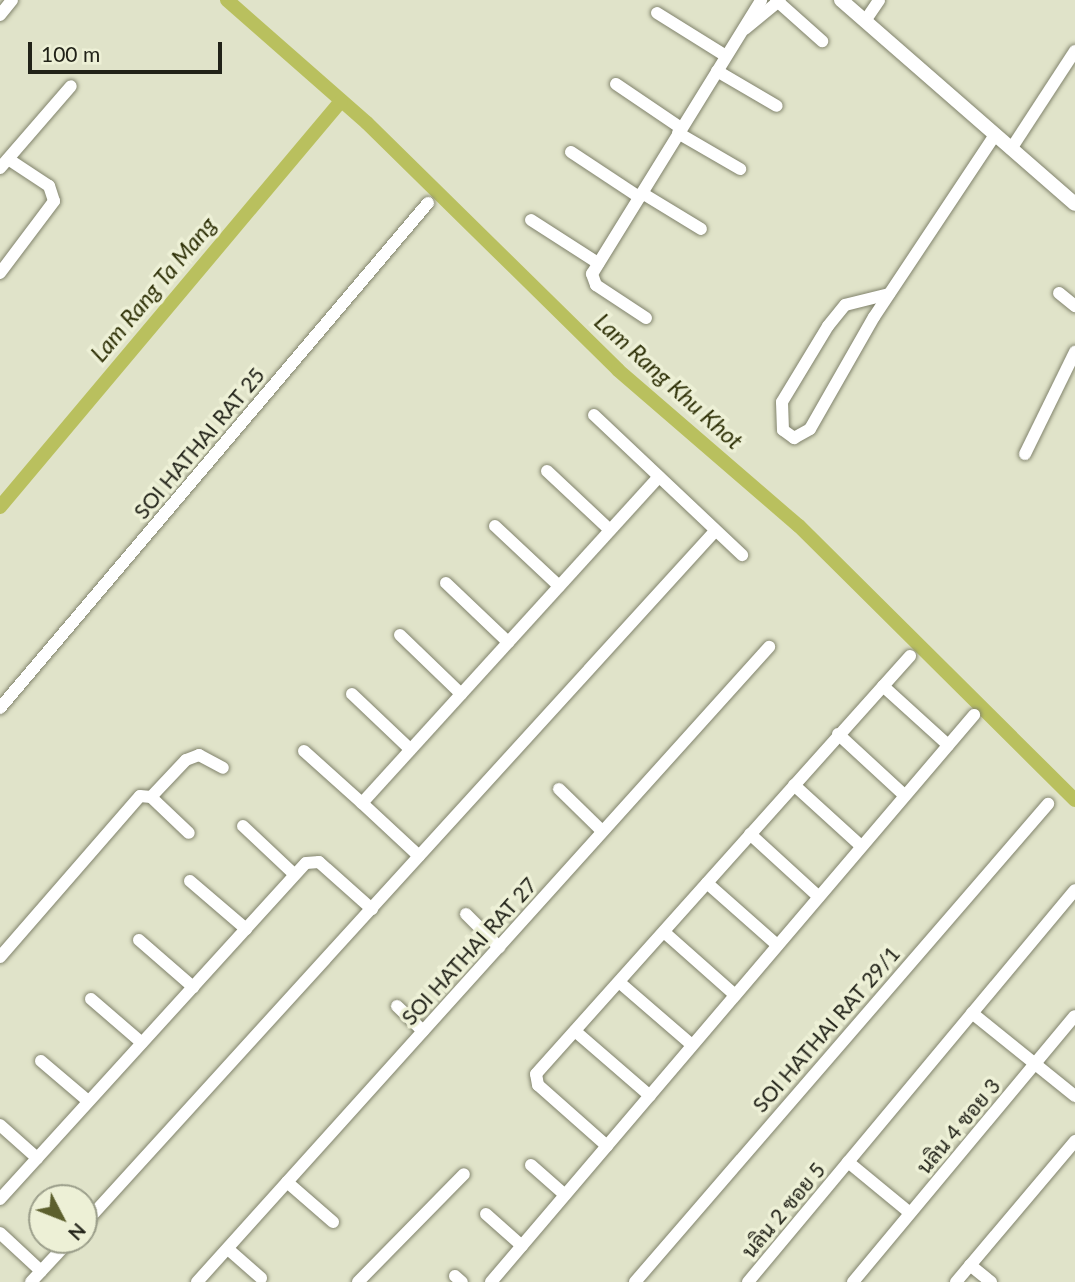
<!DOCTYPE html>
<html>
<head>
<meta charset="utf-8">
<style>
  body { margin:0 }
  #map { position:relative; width:1075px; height:1282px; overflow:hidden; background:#e0e3c9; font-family:Lato,Sarabun,sans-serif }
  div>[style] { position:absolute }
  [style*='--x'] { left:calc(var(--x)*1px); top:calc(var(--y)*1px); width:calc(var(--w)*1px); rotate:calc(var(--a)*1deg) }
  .canal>* { height:14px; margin:-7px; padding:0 7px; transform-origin:7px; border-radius:7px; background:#b9c05e }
  .roads { filter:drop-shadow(0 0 2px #81836c) drop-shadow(0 0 2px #81836c) }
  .minor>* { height:12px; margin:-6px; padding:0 6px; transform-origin:6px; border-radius:6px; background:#fff }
  .tertiary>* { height:14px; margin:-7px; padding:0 7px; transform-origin:7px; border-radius:7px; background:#fff }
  span { translate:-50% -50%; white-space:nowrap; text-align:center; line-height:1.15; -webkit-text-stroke:7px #edf0d6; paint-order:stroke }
  .street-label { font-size:21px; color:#212218 }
  .water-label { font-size:23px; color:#303208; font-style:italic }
  .north { position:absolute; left:28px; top:1184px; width:70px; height:70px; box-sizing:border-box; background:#edf0d6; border:2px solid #9b9e8a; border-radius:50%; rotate:132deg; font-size:19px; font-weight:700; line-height:28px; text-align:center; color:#212218 }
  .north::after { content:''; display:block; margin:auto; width:24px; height:32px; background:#5c5f2d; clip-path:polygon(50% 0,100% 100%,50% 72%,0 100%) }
  .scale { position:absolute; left:28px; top:42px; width:194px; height:32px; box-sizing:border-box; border:4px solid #212218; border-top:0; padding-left:9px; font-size:21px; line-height:24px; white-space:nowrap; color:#212218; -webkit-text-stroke:5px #edf0d6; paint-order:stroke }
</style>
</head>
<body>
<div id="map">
  <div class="canal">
    <i style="--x:227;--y:0;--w:186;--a:41.3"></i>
    <i style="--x:367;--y:123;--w:352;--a:44.5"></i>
    <i style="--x:618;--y:370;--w:239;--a:40.8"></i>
    <i style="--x:799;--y:526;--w:389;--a:44.8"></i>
    <i style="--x:0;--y:507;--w:530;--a:-49.97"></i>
  </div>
  <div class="roads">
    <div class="minor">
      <i style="--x:776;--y:0;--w:62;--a:41.7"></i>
      <i style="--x:657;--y:13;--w:81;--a:31.9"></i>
      <i style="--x:0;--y:15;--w:19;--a:-51"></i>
      <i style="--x:865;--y:21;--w:25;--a:-56"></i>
      <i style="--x:745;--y:29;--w:45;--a:-39.6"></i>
      <i style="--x:717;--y:71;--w:69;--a:30.3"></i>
      <i style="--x:616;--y:84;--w:78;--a:34.1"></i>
      <i style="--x:678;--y:133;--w:72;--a:30.1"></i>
      <i style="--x:1011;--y:149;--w:117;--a:-56.9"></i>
      <i style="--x:571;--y:152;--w:82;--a:33.5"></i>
      <i style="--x:0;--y:168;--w:108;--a:-49.1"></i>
      <i style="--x:642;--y:193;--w:69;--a:31.4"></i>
      <i style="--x:531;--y:220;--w:80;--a:32.7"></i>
      <i style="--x:0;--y:273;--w:90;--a:-53.1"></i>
      <i style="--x:54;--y:201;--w:16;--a:-108"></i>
      <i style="--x:49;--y:186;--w:49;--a:-146.6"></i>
      <i style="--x:1059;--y:293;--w:21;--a:39"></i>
      <i style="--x:889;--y:294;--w:45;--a:166"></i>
      <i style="--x:845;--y:305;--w:27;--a:129"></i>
      <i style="--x:828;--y:326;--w:89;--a:121.2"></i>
      <i style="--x:782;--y:402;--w:28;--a:88"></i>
      <i style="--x:783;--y:430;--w:14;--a:36"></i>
      <i style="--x:794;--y:438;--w:18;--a:-29"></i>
      <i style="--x:810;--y:429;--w:129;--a:-60.3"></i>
      <i style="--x:874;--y:317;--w:219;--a:-56.4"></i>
      <i style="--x:646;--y:318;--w:60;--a:-146.6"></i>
      <i style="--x:596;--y:285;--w:12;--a:-110"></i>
      <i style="--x:592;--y:274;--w:322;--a:-58.3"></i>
      <i style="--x:594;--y:415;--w:204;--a:43.4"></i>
      <i style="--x:1025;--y:454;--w:114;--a:-63.9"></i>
      <i style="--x:547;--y:471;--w:86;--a:43.1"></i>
      <i style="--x:495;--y:526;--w:88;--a:43.2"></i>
      <i style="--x:446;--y:583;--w:86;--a:43.6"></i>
      <i style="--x:400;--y:635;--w:85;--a:44"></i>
      <i style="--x:883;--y:686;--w:88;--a:42.2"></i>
      <i style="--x:352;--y:694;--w:80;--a:43.5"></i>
      <i style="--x:0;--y:708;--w:662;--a:-49.72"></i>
      <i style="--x:838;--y:734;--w:90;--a:42.7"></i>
      <i style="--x:304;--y:751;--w:78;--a:41.9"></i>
      <i style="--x:794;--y:785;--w:91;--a:42.3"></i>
      <i style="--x:559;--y:789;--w:60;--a:44.3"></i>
      <i style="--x:151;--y:797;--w:51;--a:-46.6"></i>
      <i style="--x:186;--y:760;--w:14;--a:-21"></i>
      <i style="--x:199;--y:755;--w:27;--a:28"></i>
      <i style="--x:243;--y:826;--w:70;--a:43.3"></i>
      <i style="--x:750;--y:834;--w:93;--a:42.4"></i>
      <i style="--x:419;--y:856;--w:78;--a:-137.1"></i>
      <i style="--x:362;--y:803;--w:441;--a:-47.7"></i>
      <i style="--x:190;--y:881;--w:74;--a:40.6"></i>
      <i style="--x:707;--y:883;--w:94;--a:41.5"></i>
      <i style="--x:466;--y:914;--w:47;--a:45"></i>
      <i style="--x:664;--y:932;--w:95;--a:41.6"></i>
      <i style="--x:139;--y:940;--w:72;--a:41"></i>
      <i style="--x:0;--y:957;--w:213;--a:-49"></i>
      <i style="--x:140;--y:796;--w:11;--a:5"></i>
      <i style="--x:151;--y:797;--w:52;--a:43.5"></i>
      <i style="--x:619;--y:982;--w:96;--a:40.8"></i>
      <i style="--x:91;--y:999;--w:67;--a:40.8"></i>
      <i style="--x:397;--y:1006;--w:36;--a:44"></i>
      <i style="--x:972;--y:1013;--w:132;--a:38.9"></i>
      <i style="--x:575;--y:1031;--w:99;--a:40.9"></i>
      <i style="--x:41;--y:1061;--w:62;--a:40.4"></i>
      <i style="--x:0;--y:1125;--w:50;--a:41.7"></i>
      <i style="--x:607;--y:1146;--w:92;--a:-138.5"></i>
      <i style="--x:538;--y:1085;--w:11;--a:-100"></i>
      <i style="--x:536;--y:1074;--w:561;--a:-48.18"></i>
      <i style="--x:848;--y:1162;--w:80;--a:39.4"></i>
      <i style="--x:531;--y:1165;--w:45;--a:41.4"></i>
      <i style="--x:287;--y:1182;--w:61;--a:41"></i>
      <i style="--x:0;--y:1199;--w:454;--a:-47.7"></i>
      <i style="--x:306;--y:863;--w:13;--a:-4"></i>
      <i style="--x:319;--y:862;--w:71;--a:41.6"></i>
      <i style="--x:486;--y:1214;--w:48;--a:41.6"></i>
      <i style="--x:84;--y:1224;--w:937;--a:-47.68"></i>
      <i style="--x:0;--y:1233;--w:56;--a:42.8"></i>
      <i style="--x:228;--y:1249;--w:44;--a:41.3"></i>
      <i style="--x:970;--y:1265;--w:27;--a:39"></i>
      <i style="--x:455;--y:1276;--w:9;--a:41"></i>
      <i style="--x:31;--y:1282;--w:57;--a:-47.1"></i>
      <i style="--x:197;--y:1282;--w:855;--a:-47.99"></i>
      <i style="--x:358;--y:1282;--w:151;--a:-45.5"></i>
      <i style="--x:491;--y:1282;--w:745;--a:-49.57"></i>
      <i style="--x:635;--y:1282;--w:632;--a:-49.17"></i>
      <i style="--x:748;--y:1282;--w:510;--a:-50.17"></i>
      <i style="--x:853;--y:1282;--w:346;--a:-50.2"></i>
      <i style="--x:956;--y:1282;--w:185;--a:-49.8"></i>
    </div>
    <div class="tertiary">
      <i style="--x:841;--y:0;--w:310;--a:41.1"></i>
    </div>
  </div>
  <div class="street-label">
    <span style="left:199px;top:443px;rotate:-50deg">SOI HATHAI RAT 25</span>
    <span style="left:469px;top:951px;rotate:-48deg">SOI HATHAI RAT 27</span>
    <span style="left:826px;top:1029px;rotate:-49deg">SOI HATHAI RAT 29/1</span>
    <span style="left:958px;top:1126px;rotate:-50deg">นลิน 4 ซอย 3</span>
    <span style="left:783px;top:1210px;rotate:-50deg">นลิน 2 ซอย 5</span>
  </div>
  <div class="water-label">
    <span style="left:153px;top:289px;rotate:-50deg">Lam Rang Ta Mang</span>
    <span style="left:669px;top:381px;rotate:42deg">Lam Rang Khu Khot</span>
  </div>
  <div class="north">N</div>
  <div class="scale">100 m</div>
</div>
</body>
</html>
